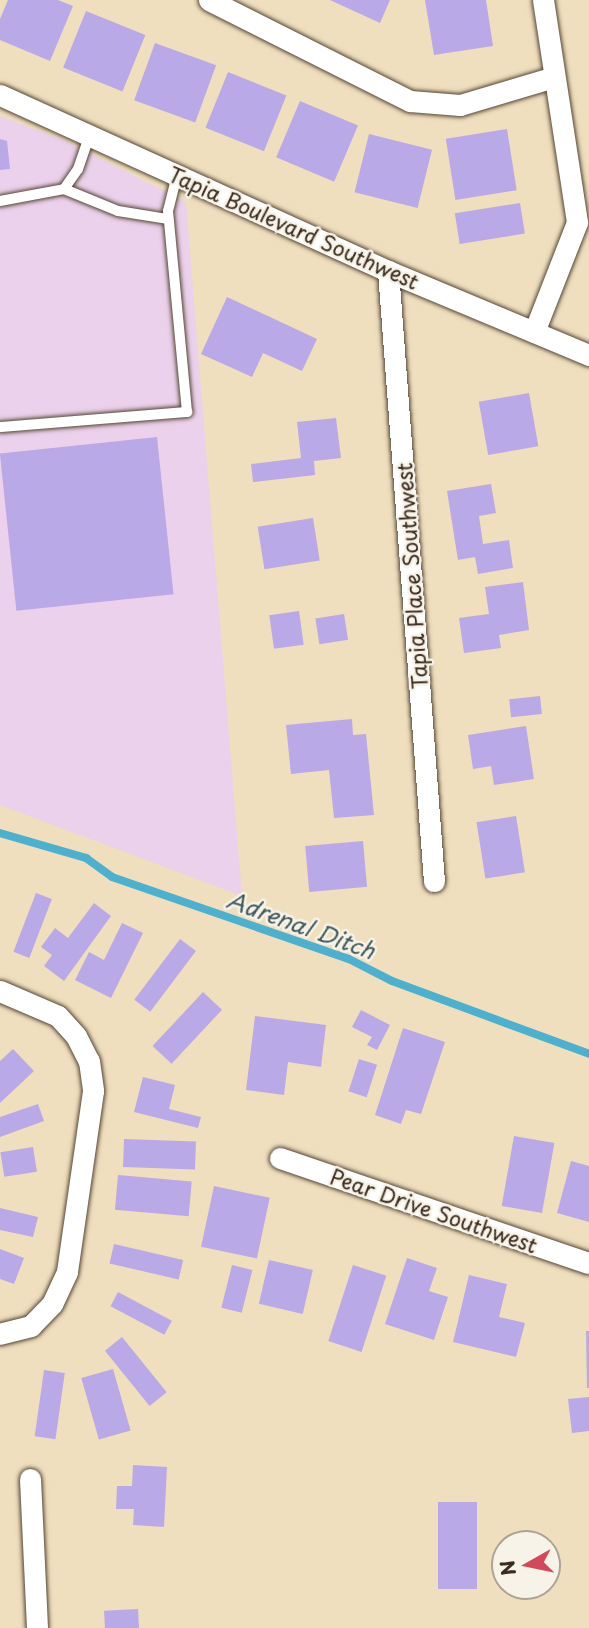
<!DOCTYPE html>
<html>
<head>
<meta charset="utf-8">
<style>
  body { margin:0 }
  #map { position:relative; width:589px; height:1628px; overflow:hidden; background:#efdfbe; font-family:"Playpen Sans",sans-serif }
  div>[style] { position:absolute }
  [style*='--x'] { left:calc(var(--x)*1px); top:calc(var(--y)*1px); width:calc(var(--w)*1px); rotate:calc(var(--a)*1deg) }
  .built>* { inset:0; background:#ebd1eb }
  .stream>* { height:8px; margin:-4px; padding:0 4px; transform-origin:4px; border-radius:4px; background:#4eb0cd }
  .building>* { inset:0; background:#b9a9e7; transform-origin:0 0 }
  .roads { filter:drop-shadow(0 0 2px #564536) drop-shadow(0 0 2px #564536) }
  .service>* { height:10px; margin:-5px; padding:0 5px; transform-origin:5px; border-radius:5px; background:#fff }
  .minor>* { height:21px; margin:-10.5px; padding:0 10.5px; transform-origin:10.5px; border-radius:10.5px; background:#fff }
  span { translate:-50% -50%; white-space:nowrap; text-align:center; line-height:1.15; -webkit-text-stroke:5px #f7f3e8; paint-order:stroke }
  .street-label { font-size:21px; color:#3b2a1e }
  .water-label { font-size:23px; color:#42595b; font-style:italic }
  .north { position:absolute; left:491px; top:1530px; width:70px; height:70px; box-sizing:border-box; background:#f7f3e8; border:2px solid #aca397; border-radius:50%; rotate:261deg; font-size:19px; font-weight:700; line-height:28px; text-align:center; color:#3b2a1e }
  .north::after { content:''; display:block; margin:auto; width:24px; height:32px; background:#d1495b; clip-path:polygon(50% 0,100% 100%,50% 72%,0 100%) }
</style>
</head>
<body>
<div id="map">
  <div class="built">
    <i style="clip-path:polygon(0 116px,66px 141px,186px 202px,242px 896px,0 805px)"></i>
  </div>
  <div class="stream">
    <i style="--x:0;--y:833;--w:90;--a:16.2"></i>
    <i style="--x:86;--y:858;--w:32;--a:36"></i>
    <i style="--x:112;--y:877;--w:251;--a:19.1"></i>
    <i style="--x:349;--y:959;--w:48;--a:27.1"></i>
    <i style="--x:392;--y:981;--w:210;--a:20.3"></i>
  </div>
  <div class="building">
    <i style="clip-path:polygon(8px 0,58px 0,73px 6px,50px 61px,0 40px,0 19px)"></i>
    <i style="clip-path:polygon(330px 0,390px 0,380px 23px)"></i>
    <i style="clip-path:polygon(425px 0,486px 0,493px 46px,434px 55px)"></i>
    <i style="left:86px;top:11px;width:64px;height:61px;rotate:22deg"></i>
    <i style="left:155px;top:43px;width:65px;height:61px;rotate:20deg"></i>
    <i style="left:228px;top:72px;width:63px;height:60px;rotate:22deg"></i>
    <i style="left:300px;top:101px;width:63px;height:61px;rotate:23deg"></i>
    <i style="left:507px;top:129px;width:62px;height:62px;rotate:81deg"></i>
    <i style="left:369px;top:134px;width:65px;height:60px;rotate:14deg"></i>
    <i style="clip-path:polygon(0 139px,7px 141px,10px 169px,0 170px)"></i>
    <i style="left:520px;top:203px;width:31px;height:66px;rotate:81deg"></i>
    <i style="clip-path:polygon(227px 297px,317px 339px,302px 371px,263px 353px,252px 377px,201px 354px)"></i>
    <i style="left:529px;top:393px;width:54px;height:51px;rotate:80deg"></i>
    <i style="clip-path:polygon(336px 418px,341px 458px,314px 461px,315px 475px,253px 482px,251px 464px,301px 458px,297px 422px)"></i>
    <i style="left:157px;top:437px;width:158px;height:158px;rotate:84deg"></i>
    <i style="clip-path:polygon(491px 484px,496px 513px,479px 516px,483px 544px,509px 540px,513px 568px,478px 574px,475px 557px,458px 560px,447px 491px)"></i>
    <i style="left:313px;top:518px;width:43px;height:56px;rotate:81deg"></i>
    <i style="clip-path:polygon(523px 582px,529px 630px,499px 635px,501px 648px,464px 653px,459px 618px,489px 614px,485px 587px)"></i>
    <i style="left:299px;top:611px;width:34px;height:30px;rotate:82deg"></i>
    <i style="left:344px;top:614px;width:26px;height:29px;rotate:81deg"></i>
    <i style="left:540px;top:696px;width:18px;height:31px;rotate:84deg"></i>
    <i style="clip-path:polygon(352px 719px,353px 735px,366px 734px,374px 815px,334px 818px,329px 770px,291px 774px,286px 725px)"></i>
    <i style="clip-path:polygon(526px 726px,534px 779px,494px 785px,491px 766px,473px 769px,468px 735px)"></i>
    <i style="left:516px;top:816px;width:57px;height:40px;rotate:81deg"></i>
    <i style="left:363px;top:841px;width:46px;height:58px;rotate:85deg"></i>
    <i style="left:36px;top:893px;width:17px;height:63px;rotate:21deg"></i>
    <i style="clip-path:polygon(94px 903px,111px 916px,64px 981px,44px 966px,52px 955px,41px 947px,55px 928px,68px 938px)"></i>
    <i style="clip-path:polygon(122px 923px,143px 933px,111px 998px,75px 980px,89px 952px,104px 960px)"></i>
    <i style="left:180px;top:939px;width:20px;height:76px;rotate:37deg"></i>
    <i style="left:203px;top:992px;width:26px;height:74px;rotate:43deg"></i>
    <i style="clip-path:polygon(361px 1010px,390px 1025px,377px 1050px,367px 1045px,372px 1037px,352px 1027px)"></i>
    <i style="clip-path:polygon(255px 1016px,326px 1025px,321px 1067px,288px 1062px,284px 1095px,246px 1090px)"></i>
    <i style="clip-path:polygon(403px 1028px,445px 1042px,421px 1114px,406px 1110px,401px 1124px,375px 1115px)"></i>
    <i style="clip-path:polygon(13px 1049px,34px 1071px,0 1103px,0 1061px)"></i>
    <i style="left:359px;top:1059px;width:19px;height:34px;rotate:18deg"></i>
    <i style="clip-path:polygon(143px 1077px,175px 1085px,169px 1109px,201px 1117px,198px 1128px,134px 1112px)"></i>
    <i style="clip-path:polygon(38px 1104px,44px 1121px,0 1137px,0 1117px)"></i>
    <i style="left:514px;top:1136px;width:41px;height:71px;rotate:10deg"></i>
    <i style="left:124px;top:1139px;width:72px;height:28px;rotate:2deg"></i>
    <i style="left:33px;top:1147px;width:25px;height:33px;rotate:81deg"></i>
    <i style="clip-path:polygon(571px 1161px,589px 1166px,589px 1222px,557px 1213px)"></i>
    <i style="left:118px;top:1175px;width:74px;height:35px;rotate:5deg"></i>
    <i style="left:214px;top:1186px;width:57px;height:62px;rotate:12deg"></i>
    <i style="clip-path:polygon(0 1208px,38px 1217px,33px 1237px,0 1230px)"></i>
    <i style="left:114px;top:1244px;width:71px;height:20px;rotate:13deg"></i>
    <i style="clip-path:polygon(0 1249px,24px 1258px,14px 1284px,0 1279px)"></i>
    <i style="clip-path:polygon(407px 1258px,437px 1268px,429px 1291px,448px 1297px,434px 1340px,385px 1324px)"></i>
    <i style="left:269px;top:1260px;width:45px;height:45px;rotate:13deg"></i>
    <i style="left:232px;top:1265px;width:21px;height:44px;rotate:14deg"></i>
    <i style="left:353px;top:1265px;width:35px;height:80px;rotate:18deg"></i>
    <i style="clip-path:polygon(469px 1275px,507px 1284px,499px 1317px,525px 1323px,516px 1357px,453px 1342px)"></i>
    <i style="left:118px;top:1292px;width:61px;height:16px;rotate:28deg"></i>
    <i style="clip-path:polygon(586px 1331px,589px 1331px,589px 1388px,587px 1388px)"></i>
    <i style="left:122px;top:1337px;width:71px;height:22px;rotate:51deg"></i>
    <i style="left:113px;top:1369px;width:64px;height:33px;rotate:74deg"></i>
    <i style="left:44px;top:1370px;width:21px;height:67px;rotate:8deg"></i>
    <i style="clip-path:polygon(589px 1397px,589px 1431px,572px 1433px,568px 1399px)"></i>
    <i style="clip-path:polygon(133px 1465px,167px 1467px,164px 1527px,133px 1525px,134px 1509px,116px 1509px,117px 1486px,132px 1486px)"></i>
    <i style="left:438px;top:1502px;width:39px;height:87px"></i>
    <i style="left:138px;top:1609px;width:19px;height:34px;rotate:87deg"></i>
  </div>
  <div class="roads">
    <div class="service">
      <i style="--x:64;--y:189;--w:58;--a:22.2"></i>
      <i style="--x:118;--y:211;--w:51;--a:9.1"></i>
      <i style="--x:0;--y:201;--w:65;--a:-10.6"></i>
      <i style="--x:64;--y:189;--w:24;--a:-55"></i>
      <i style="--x:78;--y:169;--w:36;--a:-71"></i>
      <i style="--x:0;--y:427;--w:188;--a:-4.6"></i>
      <i style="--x:187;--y:412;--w:202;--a:-95.4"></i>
      <i style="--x:168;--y:211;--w:38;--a:-76"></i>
    </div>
    <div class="minor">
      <i style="--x:209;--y:0;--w:225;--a:26.7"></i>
      <i style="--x:410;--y:101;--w:50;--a:4.6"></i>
      <i style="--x:460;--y:105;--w:98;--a:-16.6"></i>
      <i style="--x:0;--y:95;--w:426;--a:24.4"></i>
      <i style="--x:388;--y:271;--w:218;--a:22.7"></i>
      <i style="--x:388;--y:271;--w:612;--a:85.69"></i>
      <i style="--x:534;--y:332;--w:118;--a:-68.6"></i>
      <i style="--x:577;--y:222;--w:225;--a:-98.7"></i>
      <i style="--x:0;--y:991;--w:63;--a:23.3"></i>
      <i style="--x:58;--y:1016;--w:27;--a:48"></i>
      <i style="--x:76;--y:1036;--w:28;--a:63"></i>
      <i style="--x:89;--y:1061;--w:30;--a:82"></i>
      <i style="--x:93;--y:1091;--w:183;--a:98.2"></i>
      <i style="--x:67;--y:1272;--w:35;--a:115"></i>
      <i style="--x:52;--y:1304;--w:30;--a:134"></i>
      <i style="--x:31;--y:1326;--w:32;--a:166"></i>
      <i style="--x:280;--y:1158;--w:326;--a:18.8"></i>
      <i style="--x:30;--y:1479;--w:149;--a:87.3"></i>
    </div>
  </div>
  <div class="street-label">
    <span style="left:294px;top:227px;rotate:24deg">Tapia Boulevard Southwest</span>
    <span style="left:411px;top:576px;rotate:-94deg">Tapia Place Southwest</span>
    <span style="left:434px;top:1210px;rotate:19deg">Pear Drive Southwest</span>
  </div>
  <div class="water-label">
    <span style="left:301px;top:925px;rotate:20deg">Adrenal Ditch</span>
  </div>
  <div class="north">N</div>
</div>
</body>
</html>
